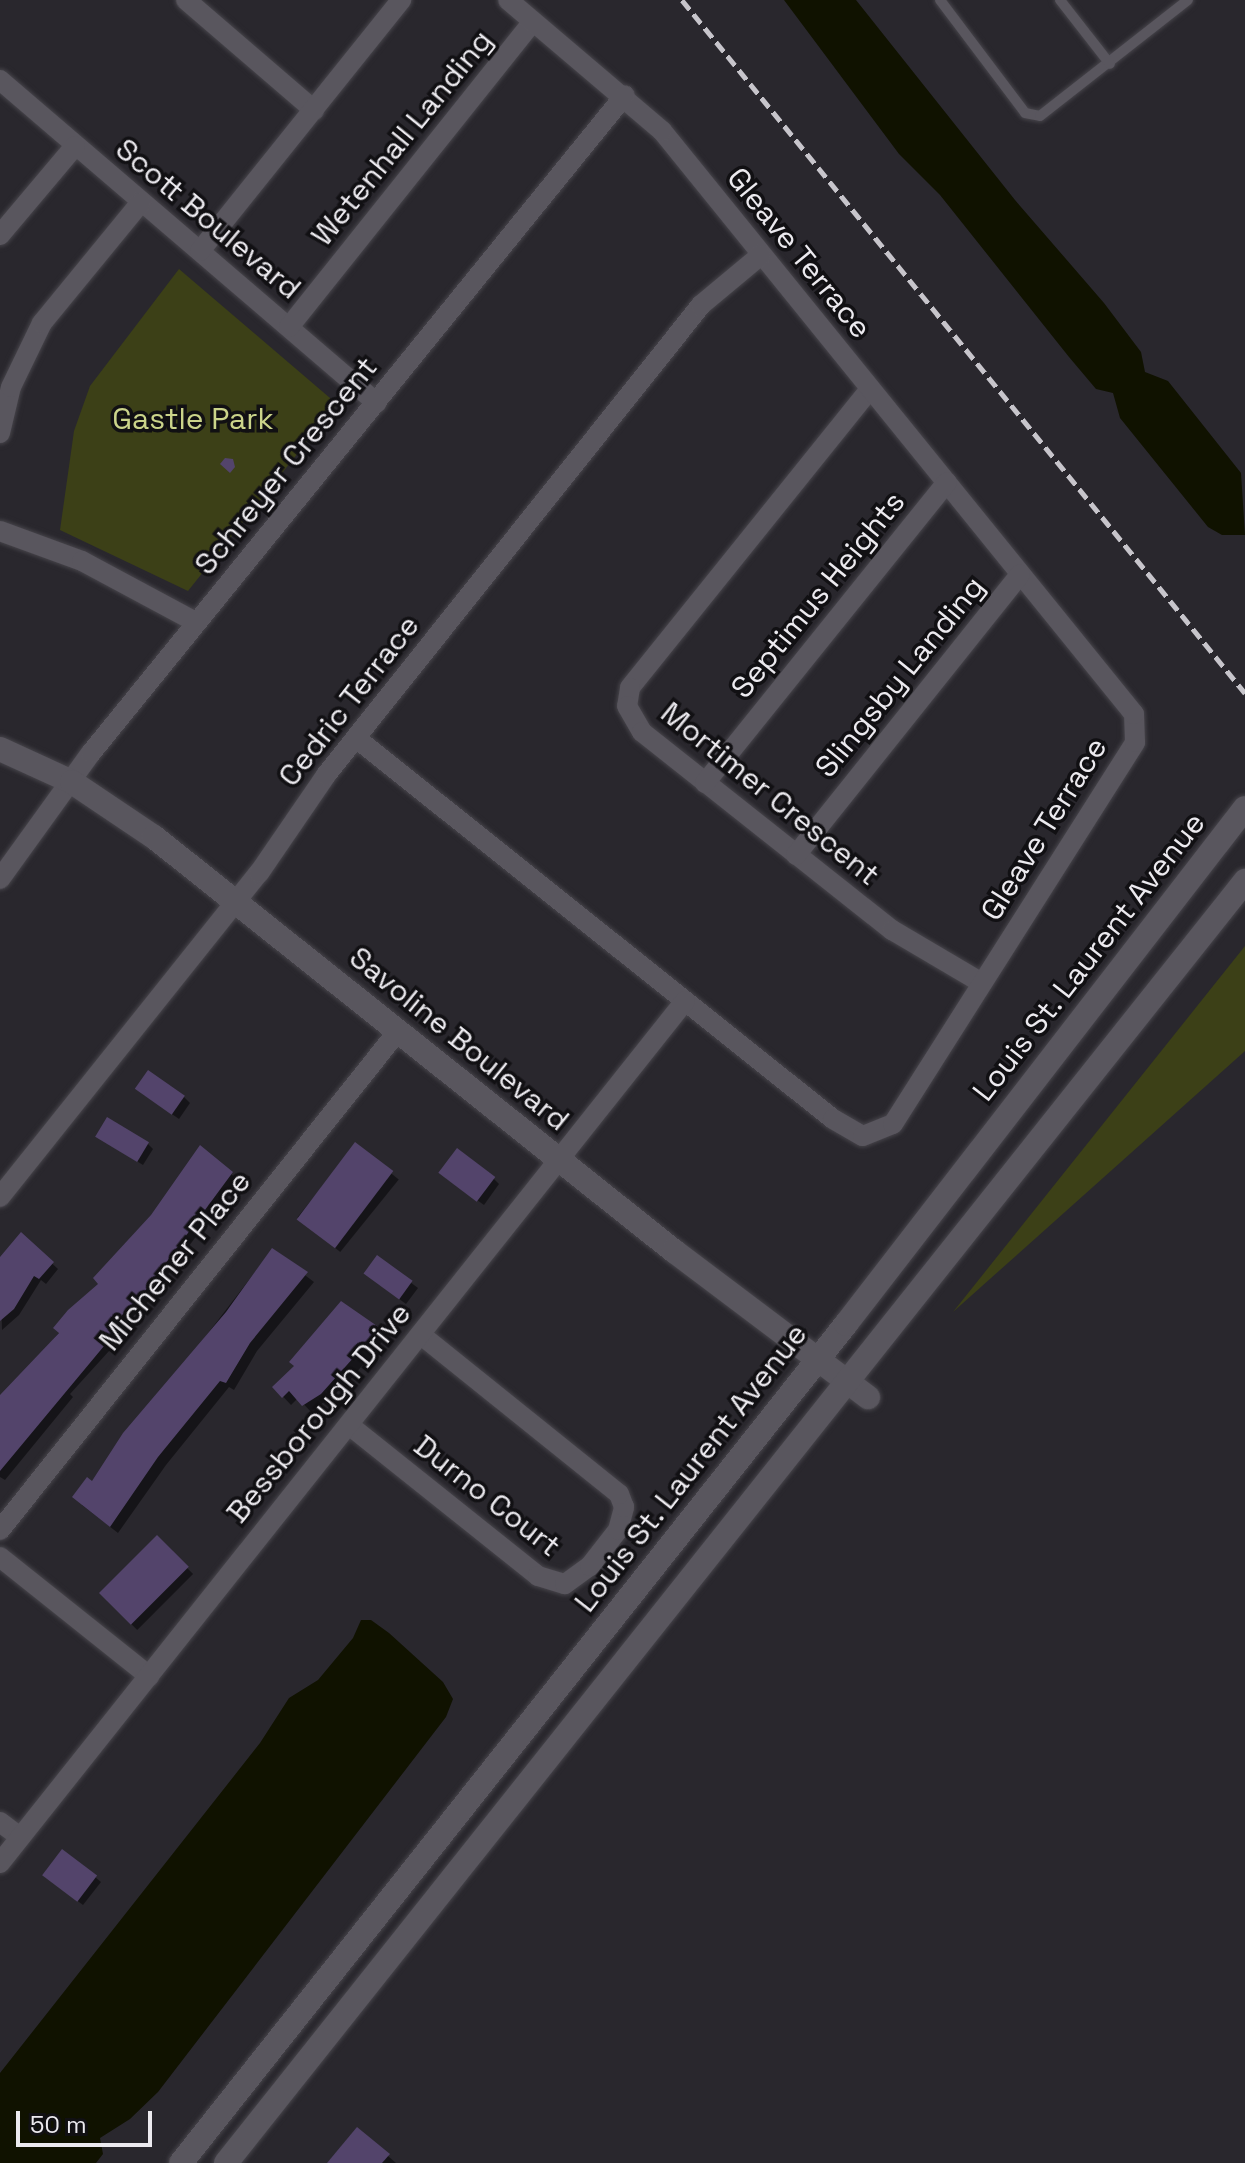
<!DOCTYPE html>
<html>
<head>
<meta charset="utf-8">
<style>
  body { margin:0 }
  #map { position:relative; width:1245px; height:2163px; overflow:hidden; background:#29272d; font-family:"Space Grotesk",sans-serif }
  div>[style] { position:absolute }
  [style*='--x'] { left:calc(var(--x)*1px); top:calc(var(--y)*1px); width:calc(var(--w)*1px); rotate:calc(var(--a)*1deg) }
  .green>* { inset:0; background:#3c4017 }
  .water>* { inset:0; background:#101200 }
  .shadow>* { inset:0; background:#0007; transform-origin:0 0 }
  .building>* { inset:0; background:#53446b; transform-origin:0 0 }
  .roads { filter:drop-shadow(0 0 2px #46444a) drop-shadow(0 0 2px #46444a) }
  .lane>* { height:10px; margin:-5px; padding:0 5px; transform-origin:5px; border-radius:5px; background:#59565e }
  .street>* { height:20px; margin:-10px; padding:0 10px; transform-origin:10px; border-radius:10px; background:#59565e }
  .secondary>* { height:24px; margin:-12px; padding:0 12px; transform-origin:12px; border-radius:12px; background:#59565e }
  .rail>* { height:5px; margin-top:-2.5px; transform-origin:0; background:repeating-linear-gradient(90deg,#c7c5cb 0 12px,transparent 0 18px) }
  span { translate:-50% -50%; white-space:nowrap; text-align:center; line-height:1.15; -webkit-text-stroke:7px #111013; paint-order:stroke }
  .street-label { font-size:30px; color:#eceaef }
  .park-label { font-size:30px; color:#cbd48a }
  .scale { position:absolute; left:16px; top:2111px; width:136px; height:36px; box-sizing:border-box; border:4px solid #eceaef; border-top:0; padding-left:10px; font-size:24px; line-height:28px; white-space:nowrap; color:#eceaef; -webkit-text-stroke:6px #111013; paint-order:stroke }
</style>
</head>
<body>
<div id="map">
  <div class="green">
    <i style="clip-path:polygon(179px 269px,337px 404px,188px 591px,60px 530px,74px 431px,90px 386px)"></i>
    <i style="clip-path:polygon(1245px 946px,1245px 1051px,953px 1312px)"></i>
  </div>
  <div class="water">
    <i style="clip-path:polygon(784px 0,856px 0,1015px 200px,1104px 303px,1141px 352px,1145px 372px,1168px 381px,1241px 473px,1245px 535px,1222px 535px,1208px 527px,1120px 418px,1113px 393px,1096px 389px,1069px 357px,940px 195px,899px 154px)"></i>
    <i style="clip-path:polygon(361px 1620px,371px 1620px,389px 1633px,443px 1682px,453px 1699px,446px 1717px,158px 2092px,130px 2119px,100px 2138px,103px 2154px,96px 2163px,0 2163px,0 2073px,260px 1743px,289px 1698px,318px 1680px,353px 1638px)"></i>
  </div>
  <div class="shadow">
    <i style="clip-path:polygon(143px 1094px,184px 1097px,190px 1103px,179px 1119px)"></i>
    <i style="clip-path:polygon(98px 1137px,147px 1143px,153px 1149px,143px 1165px)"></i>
    <i style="left:356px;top:1145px;width:55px;height:93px;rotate:39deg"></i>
    <i style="clip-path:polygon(201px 1148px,238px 1180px,146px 1304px,124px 1325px,129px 1329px,70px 1394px,73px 1397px,5px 1480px,0 1477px,0 1401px,101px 1284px)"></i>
    <i style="clip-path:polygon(446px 1178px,494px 1179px,499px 1184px,484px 1205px)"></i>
    <i style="clip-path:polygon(21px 1235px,58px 1269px,46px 1284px,41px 1280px,19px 1315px,2px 1330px,0 1258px)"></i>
    <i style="clip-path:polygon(272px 1250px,314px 1282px,257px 1351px,234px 1390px,229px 1387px,166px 1465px,118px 1533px,82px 1505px,92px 1484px)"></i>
    <i style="clip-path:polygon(377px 1257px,418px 1288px,406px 1304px,372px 1279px)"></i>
    <i style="clip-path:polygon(341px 1303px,386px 1337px,346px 1385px,311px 1412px,298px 1398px,291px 1405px,274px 1387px,296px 1366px)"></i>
    <i style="left:157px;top:1538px;width:51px;height:79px;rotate:45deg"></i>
    <i style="clip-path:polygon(95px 1877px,101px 1882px,83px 1905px,51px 1881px)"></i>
    <i style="clip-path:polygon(388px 2156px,396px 2163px,336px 2163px)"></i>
  </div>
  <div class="building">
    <i style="clip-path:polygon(225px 458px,233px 459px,235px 467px,230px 473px,220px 464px)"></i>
    <i style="left:148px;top:1070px;width:45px;height:23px;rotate:35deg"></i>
    <i style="left:107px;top:1117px;width:49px;height:23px;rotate:31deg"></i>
    <i style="left:355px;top:1142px;width:48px;height:97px;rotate:37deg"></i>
    <i style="clip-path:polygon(200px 1145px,233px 1172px,140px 1298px,119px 1318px,124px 1322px,0 1471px,0 1395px,59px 1333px,53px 1328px,68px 1310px,98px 1284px,93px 1278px,151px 1215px)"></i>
    <i style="left:457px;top:1148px;width:48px;height:31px;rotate:37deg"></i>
    <i style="clip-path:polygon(21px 1232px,54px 1262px,39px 1279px,34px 1276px,14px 1309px,0 1321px,0 1257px)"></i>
    <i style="clip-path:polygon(272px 1248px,308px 1272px,250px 1343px,226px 1383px,220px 1381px,158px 1457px,110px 1527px,72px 1497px,87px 1477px,92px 1481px,123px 1433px,226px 1312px)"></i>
    <i style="left:377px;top:1255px;width:44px;height:23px;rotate:36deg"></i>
    <i style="clip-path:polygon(341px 1301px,380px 1328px,321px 1394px,302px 1406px,289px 1391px,282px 1398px,272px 1387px,294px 1366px,289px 1362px)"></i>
    <i style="left:157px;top:1535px;width:45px;height:82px;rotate:45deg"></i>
    <i style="left:62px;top:1849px;width:44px;height:33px;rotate:37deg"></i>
    <i style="clip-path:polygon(357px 2127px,390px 2154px,382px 2163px,327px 2163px)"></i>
  </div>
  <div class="roads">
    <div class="lane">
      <i style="--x:940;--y:0;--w:141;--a:53"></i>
      <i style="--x:1025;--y:113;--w:15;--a:11"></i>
      <i style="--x:1040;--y:116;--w:188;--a:-38.1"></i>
      <i style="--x:1060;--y:0;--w:81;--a:52"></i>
    </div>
    <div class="street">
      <i style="--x:186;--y:0;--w:169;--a:40.7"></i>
      <i style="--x:0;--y:80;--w:496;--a:40.6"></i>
      <i style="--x:0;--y:235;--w:116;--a:-49.9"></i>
      <i style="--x:200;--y:251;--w:322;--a:-51.3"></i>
      <i style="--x:289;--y:327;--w:389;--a:-51.4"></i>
      <i style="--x:870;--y:389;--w:383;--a:128.8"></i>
      <i style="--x:630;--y:688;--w:18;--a:99"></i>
      <i style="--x:627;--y:706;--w:30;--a:60"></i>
      <i style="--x:642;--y:732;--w:319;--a:38.4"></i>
      <i style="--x:892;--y:930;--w:104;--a:30.5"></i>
      <i style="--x:0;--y:433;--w:47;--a:-76.6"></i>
      <i style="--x:11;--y:387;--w:71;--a:-64.2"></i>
      <i style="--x:42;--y:323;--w:156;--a:-50.7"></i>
      <i style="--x:0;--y:531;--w:87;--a:20.1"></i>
      <i style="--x:82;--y:561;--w:129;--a:28.2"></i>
      <i style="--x:356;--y:738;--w:610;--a:38.62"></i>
      <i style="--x:833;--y:1119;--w:34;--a:30"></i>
      <i style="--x:863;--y:1136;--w:32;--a:-22"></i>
      <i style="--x:893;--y:1124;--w:452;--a:-57.6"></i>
      <i style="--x:1135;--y:742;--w:28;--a:-92"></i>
      <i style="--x:1134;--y:714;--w:750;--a:-128.99"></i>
      <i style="--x:662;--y:131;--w:202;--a:-139.6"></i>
      <i style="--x:705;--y:783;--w:386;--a:-51.2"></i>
      <i style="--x:796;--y:855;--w:359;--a:-51.4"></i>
      <i style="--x:0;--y:879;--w:155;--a:-54.2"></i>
      <i style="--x:91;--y:753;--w:847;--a:-50.94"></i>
      <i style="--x:0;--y:1197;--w:415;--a:-51.4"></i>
      <i style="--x:259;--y:873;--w:119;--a:-55.6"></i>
      <i style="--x:326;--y:775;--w:601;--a:-51.41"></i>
      <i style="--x:701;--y:305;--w:78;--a:-39.8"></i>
      <i style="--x:349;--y:1425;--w:242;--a:38.6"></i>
      <i style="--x:538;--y:1576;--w:28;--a:17"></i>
      <i style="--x:565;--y:1584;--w:31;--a:-36"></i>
      <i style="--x:590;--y:1566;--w:46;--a:-52.1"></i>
      <i style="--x:618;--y:1530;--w:24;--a:-75"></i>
      <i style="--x:624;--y:1507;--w:14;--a:-111"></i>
      <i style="--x:619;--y:1494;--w:255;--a:-141.2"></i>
      <i style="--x:0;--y:1530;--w:638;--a:-51.42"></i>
      <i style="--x:0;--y:1557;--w:191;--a:38.6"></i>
      <i style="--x:0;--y:1822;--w:25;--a:37"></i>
      <i style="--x:0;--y:1863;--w:1101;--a:-51.53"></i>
    </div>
    <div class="secondary">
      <i style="--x:0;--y:749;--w:79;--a:24.6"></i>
      <i style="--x:72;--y:782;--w:99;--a:33.9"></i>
      <i style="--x:154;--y:837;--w:665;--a:38.53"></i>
      <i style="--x:674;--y:1251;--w:243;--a:37"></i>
      <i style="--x:181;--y:2163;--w:1071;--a:-51.6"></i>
      <i style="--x:846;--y:1324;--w:652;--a:-52.29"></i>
      <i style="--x:226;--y:2163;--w:1638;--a:-51.52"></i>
    </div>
  </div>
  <div class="rail">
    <i style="--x:682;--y:0;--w:893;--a:50.91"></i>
  </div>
  <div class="street-label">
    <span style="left:402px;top:138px;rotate:-51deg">Wetenhall Landing</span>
    <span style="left:208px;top:219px;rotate:40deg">Scott Boulevard</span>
    <span style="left:799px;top:253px;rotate:51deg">Gleave Terrace</span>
    <span style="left:286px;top:466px;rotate:-51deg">Schreyer Crescent</span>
    <span style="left:818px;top:595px;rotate:-51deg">Septimus Heights</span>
    <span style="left:900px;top:677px;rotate:-51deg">Slingsby Landing</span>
    <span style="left:349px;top:701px;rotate:-52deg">Cedric Terrace</span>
    <span style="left:770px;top:794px;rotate:39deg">Mortimer Crescent</span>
    <span style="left:1044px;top:829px;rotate:-58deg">Gleave Terrace</span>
    <span style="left:1089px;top:957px;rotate:-52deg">Louis St. Laurent Avenue</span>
    <span style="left:459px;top:1039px;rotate:39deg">Savoline Boulevard</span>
    <span style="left:175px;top:1261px;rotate:-51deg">Michener Place</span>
    <span style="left:319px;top:1413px;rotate:-51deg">Bessborough Drive</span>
    <span style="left:691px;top:1468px;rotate:-52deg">Louis St. Laurent Avenue</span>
    <span style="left:487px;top:1496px;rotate:38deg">Durno Court</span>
  </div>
  <div class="park-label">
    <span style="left:193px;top:419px">Gastle Park</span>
  </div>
  <div class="scale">50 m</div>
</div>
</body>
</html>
